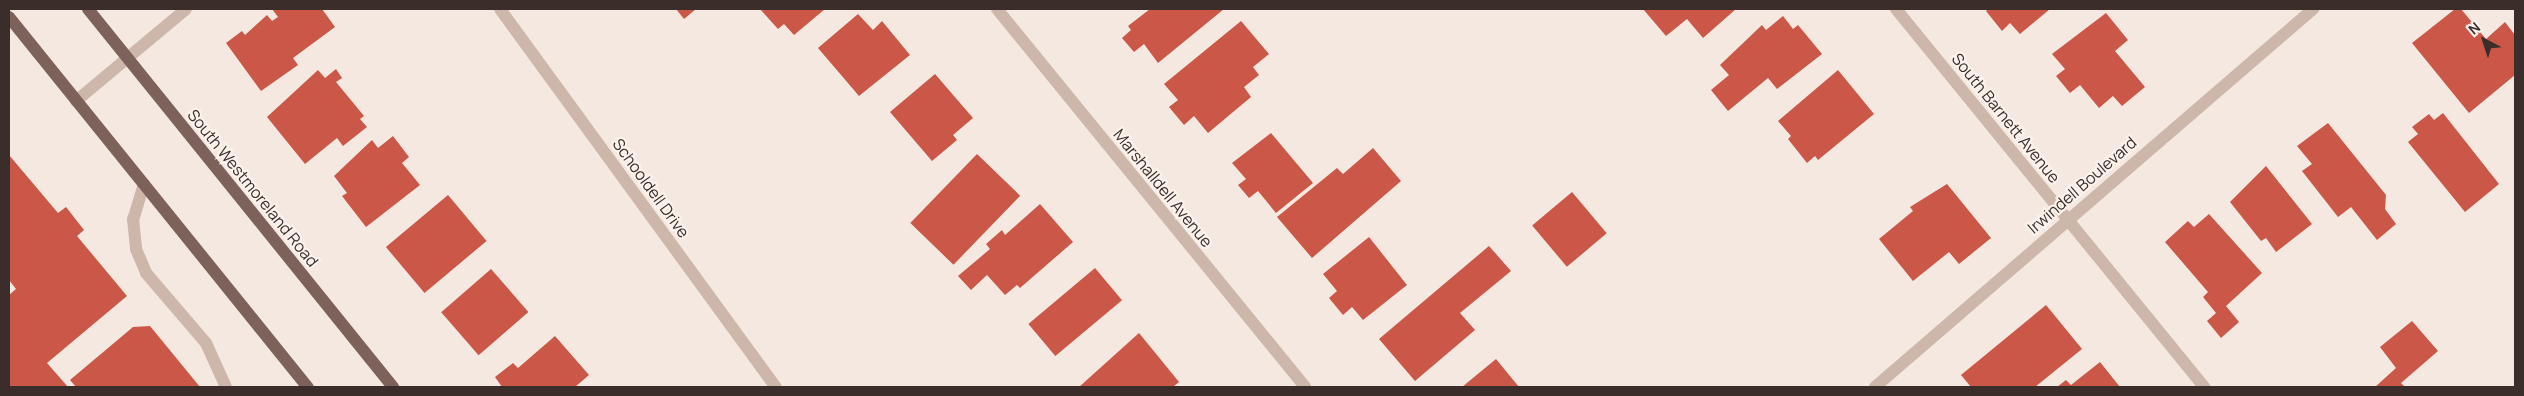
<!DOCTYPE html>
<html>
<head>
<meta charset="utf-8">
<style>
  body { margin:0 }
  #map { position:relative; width:2524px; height:396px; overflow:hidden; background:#f4e8e0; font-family:Manrope,sans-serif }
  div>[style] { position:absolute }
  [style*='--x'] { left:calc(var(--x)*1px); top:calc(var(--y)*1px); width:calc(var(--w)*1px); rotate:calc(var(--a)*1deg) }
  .building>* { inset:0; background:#ca5748; transform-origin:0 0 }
  .minor>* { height:12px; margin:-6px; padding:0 6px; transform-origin:6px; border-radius:6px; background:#cdb6aa }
  .major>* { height:12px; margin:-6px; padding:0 6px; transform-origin:6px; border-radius:6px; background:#7d625b }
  span { translate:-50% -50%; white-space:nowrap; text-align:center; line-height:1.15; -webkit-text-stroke:4.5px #fbf2ec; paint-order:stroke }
  .street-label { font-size:16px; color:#3a2d2a }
  .frame { position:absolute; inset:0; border:10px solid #3a2d2a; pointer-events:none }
  .north { position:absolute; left:2459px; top:15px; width:50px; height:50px; -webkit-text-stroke:4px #fbf2ec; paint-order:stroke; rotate:320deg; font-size:14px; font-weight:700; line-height:20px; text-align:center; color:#3a2d2a }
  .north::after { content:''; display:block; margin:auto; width:18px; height:22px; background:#3a2d2a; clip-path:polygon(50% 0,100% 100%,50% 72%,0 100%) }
</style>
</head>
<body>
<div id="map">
  <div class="building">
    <i style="clip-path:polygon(272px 9px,322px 9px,335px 27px,293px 58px,298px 65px,261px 91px,226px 43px,242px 31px,245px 35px,267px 15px,272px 21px,278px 17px)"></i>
    <i style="clip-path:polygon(676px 9px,696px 9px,684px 19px)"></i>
    <i style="clip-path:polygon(760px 9px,825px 9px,794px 35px,784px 24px,778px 29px)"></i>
    <i style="clip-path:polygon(1150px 9px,1224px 9px,1158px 63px,1144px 44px,1134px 52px,1122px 38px,1131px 30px,1128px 26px)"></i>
    <i style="clip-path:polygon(1643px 9px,1736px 9px,1703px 38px,1687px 19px,1666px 36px)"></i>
    <i style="clip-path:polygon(1989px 9px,2050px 9px,2020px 34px,2010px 23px,2002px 31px,1986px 11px)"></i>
    <i style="clip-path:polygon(2455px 9px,2461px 9px,2486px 39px,2505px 22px,2515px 35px,2515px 75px,2469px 113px,2412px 43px)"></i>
    <i style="clip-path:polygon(2106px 13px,2128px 40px,2115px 51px,2145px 87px,2122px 106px,2113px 96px,2099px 108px,2080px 85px,2070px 93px,2056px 76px,2065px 69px,2052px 54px)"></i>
    <i style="clip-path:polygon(858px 14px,873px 30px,882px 21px,910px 55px,859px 96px,818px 48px)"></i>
    <i style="clip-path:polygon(1783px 16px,1793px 29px,1798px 25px,1822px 54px,1777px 89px,1768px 78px,1728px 111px,1711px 90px,1729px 75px,1720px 65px,1762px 25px,1766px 30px)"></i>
    <i style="clip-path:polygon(1241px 21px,1269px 54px,1253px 67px,1259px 75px,1244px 87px,1251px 97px,1208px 133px,1194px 116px,1184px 125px,1169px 107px,1178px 100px,1164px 84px)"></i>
    <i style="clip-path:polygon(336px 69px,342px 78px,336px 82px,364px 116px,360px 119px,367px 127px,343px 146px,337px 138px,305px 164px,267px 117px,318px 70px,325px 78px)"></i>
    <i style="clip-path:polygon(1838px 70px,1874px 114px,1818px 160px,1815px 156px,1807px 163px,1788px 139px,1791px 136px,1778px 121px)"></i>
    <i style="clip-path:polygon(935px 74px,973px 118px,953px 135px,957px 140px,932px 161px,890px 112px)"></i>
    <i style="clip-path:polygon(2443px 113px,2499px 184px,2465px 212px,2408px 142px,2418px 134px,2412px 127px,2429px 114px,2434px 120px)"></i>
    <i style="clip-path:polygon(2328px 123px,2386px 195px,2385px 209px,2396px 224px,2377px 240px,2351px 207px,2338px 217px,2302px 171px,2312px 164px,2297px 146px)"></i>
    <i style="clip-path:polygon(1271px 133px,1313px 183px,1276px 213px,1258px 191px,1249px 198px,1238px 185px,1246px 179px,1232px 163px)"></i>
    <i style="clip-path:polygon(393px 136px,409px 157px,402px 163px,420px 185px,366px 227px,342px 196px,347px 193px,334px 176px,372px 140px,378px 148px)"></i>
    <i style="clip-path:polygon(1373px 148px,1401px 181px,1312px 258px,1277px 217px,1337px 168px,1343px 174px)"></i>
    <i style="left:977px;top:154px;width:60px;height:96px;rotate:44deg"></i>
    <i style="clip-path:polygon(9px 155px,58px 213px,66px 207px,84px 230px,77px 236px,127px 296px,47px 363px,68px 387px,9px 387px,9px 295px,16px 289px,9px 280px)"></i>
    <i style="clip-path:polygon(2266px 166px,2312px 224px,2276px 252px,2266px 238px,2261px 241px,2230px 202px)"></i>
    <i style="clip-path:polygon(1947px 184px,1991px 238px,1959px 264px,1949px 252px,1913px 281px,1879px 239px,1913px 211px,1910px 207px)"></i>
    <i style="left:1572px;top:192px;width:54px;height:52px;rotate:50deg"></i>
    <i style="left:448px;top:195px;width:60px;height:81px;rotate:50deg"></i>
    <i style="clip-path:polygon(1040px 204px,1073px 242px,1020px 288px,1017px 285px,1005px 295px,987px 275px,971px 290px,958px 276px,990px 249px,986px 244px,1002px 230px,1005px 235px)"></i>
    <i style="clip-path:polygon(2209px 214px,2262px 273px,2226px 306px,2239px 322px,2221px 338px,2207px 321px,2216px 313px,2203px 297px,2208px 292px,2165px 242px,2188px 221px,2194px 227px)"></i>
    <i style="clip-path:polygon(1369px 237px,1407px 285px,1363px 320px,1352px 307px,1343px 315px,1329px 298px,1337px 291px,1323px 274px)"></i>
    <i style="clip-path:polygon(1489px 246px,1511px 271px,1460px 313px,1475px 330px,1415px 381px,1379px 339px)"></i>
    <i style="left:1095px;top:268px;width:42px;height:87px;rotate:50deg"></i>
    <i style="left:491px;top:269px;width:57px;height:66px;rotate:49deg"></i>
    <i style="clip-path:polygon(2046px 305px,2082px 349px,2035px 387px,1971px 387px,1961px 375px)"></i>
    <i style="clip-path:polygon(2412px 321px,2438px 351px,2401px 383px,2405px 387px,2375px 387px,2396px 368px,2380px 347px)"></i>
    <i style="clip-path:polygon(150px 326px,200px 387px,76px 387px,70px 380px,133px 327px)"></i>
    <i style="clip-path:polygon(1139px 333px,1179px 382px,1173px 387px,1079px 387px)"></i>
    <i style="clip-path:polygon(555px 336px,589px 375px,575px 387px,502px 387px,495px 377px,513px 363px,518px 368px)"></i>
    <i style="clip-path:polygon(1496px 359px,1519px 387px,1462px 387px)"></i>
    <i style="clip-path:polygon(2100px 362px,2120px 387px,2057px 387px,2066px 380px,2071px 385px)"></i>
  </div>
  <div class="minor">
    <i style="--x:500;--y:9;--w:468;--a:53.9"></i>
    <i style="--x:997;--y:9;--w:488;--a:50.8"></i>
    <i style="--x:1896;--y:9;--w:488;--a:50.8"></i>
    <i style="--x:76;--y:101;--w:143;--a:-39.9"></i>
    <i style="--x:144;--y:184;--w:37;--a:107"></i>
    <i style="--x:133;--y:219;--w:30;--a:84"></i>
    <i style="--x:136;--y:249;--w:26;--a:67"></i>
    <i style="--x:146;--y:273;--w:92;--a:49.4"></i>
    <i style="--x:206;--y:343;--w:48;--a:65.6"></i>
    <i style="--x:1875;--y:387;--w:579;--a:-40.79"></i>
  </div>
  <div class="major">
    <i style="--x:88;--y:9;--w:486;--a:51.1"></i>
    <i style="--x:9;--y:17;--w:476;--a:51.1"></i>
  </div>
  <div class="street-label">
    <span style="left:2006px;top:118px;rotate:51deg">South Barnett Avenue</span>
    <span style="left:2082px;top:185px;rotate:-41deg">Irwindell Boulevard</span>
    <span style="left:253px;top:188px;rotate:51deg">South Westmoreland Road</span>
    <span style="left:651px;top:188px;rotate:54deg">Schooldell Drive</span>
    <span style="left:1163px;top:188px;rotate:51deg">Marshalldell Avenue</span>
  </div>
  <div class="frame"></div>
  <div class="north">N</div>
</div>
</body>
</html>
